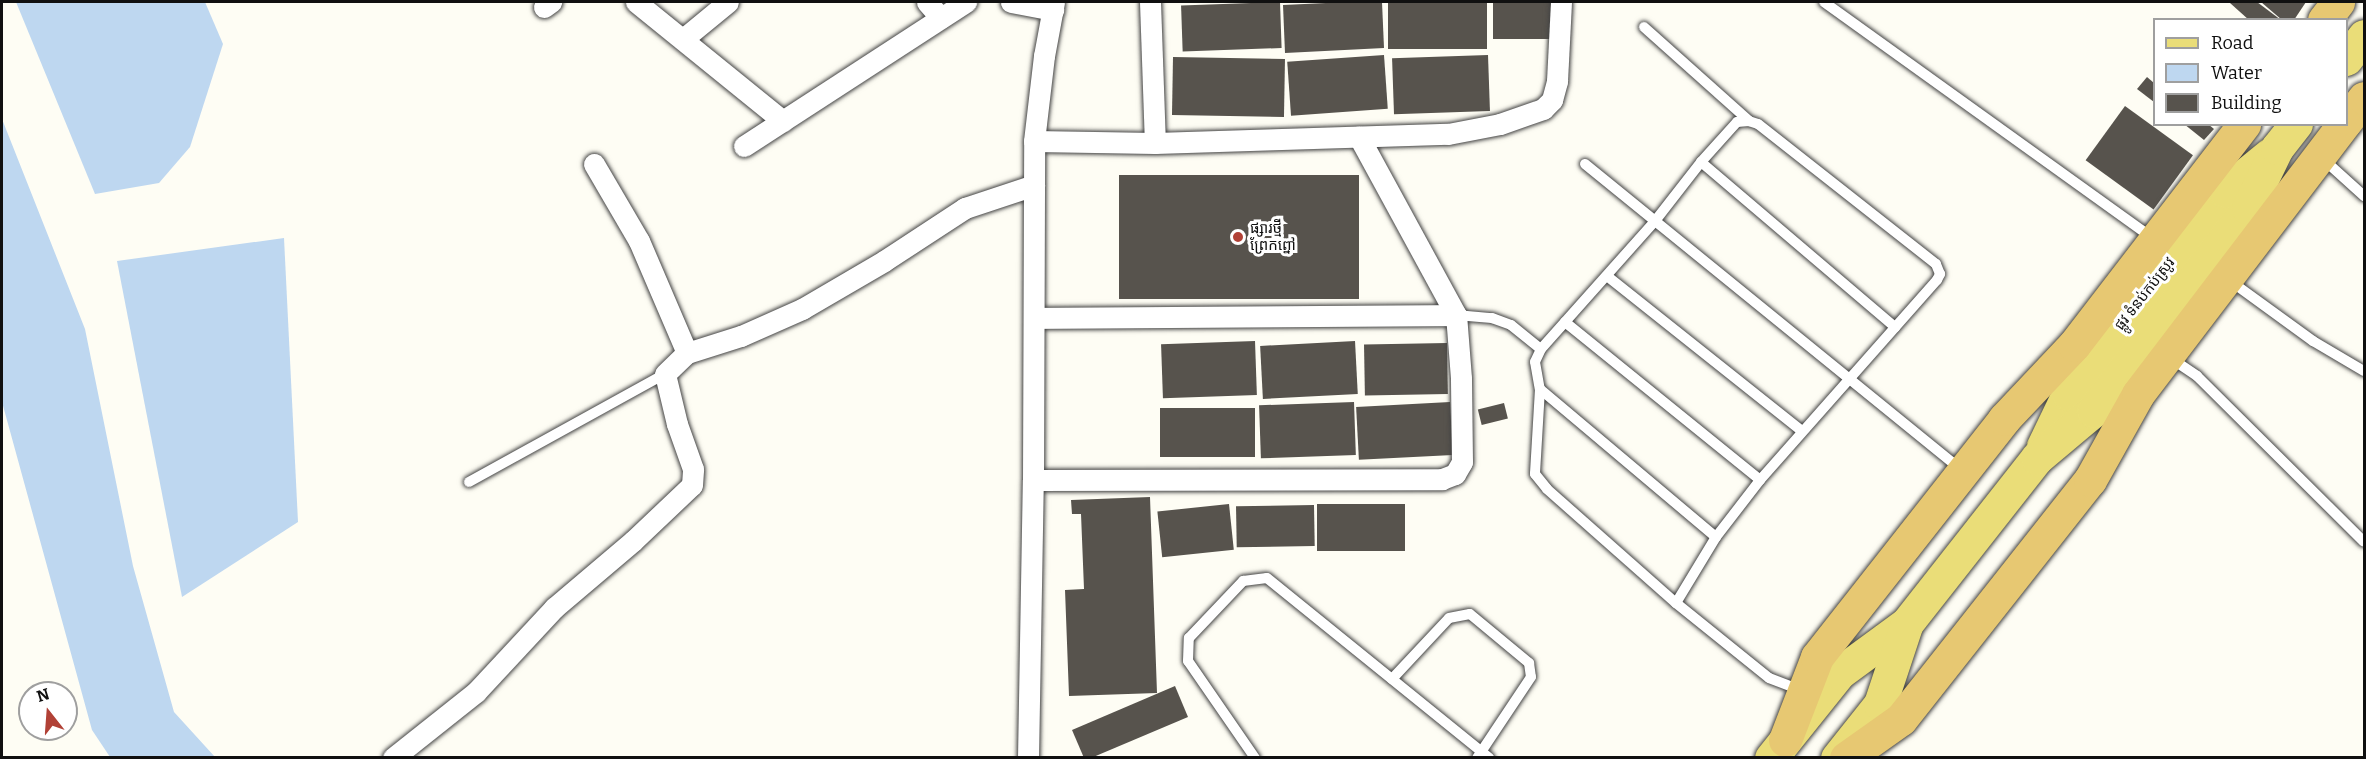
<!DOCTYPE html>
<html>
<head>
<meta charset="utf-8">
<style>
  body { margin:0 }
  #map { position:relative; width:2366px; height:759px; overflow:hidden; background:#fefdf4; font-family:Bitter,"Noto Sans Khmer",serif }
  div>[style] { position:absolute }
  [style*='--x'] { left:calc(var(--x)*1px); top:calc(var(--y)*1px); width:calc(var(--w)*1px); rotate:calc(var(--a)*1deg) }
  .water>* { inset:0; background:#bed7f0 }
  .building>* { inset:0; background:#57534d; transform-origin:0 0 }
  .roads { filter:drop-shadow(0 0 2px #434343) drop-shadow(0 0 2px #434343) }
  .service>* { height:10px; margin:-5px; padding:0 5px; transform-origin:5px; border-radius:5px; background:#fff }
  .minor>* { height:21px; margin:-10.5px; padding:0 10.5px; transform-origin:10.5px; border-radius:10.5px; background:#fff }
  .primary>* { height:33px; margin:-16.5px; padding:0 16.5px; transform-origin:16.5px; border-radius:16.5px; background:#eadd78 }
  .trunk>* { height:33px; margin:-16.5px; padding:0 16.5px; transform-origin:16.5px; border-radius:16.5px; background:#e7c872 }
  .dots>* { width:16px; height:16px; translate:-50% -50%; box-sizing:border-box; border:3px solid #fff; border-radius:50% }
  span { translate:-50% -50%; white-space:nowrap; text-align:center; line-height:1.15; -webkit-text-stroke:6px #fff; paint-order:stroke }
  .poi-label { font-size:15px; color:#101010 }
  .left { translate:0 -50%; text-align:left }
  .street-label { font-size:15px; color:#101010 }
  .frame { position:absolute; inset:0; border:3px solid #101010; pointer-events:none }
  .legend { position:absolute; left:2153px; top:18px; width:195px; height:108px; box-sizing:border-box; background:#fff; border:2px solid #9f9f9f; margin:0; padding:8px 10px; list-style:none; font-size:18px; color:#101010 }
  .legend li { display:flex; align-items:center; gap:12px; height:30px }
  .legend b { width:30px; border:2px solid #9f9f9f }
  .north { position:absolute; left:18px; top:681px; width:60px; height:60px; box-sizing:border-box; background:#fff; border:2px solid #9f9f9f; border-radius:50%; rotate:343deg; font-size:16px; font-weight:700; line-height:24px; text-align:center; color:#101010 }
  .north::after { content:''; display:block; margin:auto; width:21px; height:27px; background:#b14136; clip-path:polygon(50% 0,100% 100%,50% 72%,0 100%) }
</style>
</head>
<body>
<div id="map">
  <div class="water">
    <i style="clip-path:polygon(16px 2px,205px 2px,223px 44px,190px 147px,159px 183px,95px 194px)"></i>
    <i style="clip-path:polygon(2px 119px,85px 329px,133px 566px,174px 712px,215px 757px,110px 757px,92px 730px,2px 402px)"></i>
    <i style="clip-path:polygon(284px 238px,298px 522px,182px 597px,117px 261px)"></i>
  </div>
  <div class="building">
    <i style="left:1280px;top:2px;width:46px;height:99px;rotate:88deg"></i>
    <i style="clip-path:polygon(1347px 2px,1382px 2px,1384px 48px,1285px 53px,1283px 5px)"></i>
    <i style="left:1388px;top:2px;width:99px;height:47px"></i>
    <i style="left:1493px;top:2px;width:60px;height:37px"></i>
    <i style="clip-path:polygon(2232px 2px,2257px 2px,2281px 20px,2249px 20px,2230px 3px)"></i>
    <i style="clip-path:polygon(2261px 2px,2306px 2px,2294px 20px,2282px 20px)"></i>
    <i style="left:1384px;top:55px;width:54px;height:97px;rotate:86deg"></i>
    <i style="left:1488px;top:55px;width:56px;height:96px;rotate:88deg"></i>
    <i style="left:1173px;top:57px;width:112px;height:58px;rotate:1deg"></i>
    <i style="clip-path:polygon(2147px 77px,2154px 83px,2154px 102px,2137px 89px)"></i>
    <i style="left:2125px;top:106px;width:84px;height:67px;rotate:36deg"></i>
    <i style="clip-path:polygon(2184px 124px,2208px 124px,2214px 129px,2204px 140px)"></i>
    <i style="left:1119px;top:175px;width:240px;height:124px"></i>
    <i style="left:1255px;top:341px;width:54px;height:94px;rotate:88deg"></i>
    <i style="left:1355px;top:341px;width:53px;height:95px;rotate:87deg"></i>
    <i style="left:1447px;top:343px;width:51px;height:83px;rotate:89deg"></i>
    <i style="left:1354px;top:402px;width:53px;height:95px;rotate:88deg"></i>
    <i style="left:1450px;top:402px;width:53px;height:94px;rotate:87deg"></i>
    <i style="left:1504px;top:403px;width:16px;height:27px;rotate:76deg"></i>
    <i style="left:1160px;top:408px;width:95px;height:49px"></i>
    <i style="clip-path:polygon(1150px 497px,1157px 693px,1069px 696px,1065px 590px,1084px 589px,1081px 514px,1072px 514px,1071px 500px)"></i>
    <i style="left:1229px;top:504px;width:46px;height:72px;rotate:84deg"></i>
    <i style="left:1405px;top:504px;width:47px;height:88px;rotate:90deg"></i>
    <i style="left:1314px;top:505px;width:41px;height:78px;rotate:89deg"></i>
    <i style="clip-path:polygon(1175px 686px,1188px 717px,1091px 758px,1084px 758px,1072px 730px)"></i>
  </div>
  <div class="roads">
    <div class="service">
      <i style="--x:1824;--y:2;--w:404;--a:35.7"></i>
      <i style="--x:1644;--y:27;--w:141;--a:41.8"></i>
      <i style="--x:2322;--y:158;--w:57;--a:42.1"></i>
      <i style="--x:1701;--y:162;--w:255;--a:40.4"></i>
      <i style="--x:1585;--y:164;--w:483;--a:39.1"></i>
      <i style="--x:1607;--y:276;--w:249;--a:38.5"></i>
      <i style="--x:2229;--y:280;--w:104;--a:36"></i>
      <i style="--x:2313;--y:341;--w:59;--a:30.5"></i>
      <i style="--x:1456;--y:315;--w:36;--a:5"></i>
      <i style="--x:1492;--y:318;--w:20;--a:20"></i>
      <i style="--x:1511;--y:325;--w:38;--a:39"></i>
      <i style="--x:1565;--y:322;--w:251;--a:39"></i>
      <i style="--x:2169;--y:357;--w:34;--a:34"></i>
      <i style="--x:2197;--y:376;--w:235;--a:44.8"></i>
      <i style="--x:1540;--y:389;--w:85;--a:93.4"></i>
      <i style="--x:1535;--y:474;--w:19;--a:51"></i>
      <i style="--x:1547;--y:489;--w:172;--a:41.5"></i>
      <i style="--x:1676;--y:603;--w:119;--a:38.9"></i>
      <i style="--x:1769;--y:678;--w:34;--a:21"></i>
      <i style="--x:469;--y:482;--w:224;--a:-28.9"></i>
      <i style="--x:1676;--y:603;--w:77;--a:-58.8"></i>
      <i style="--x:1716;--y:537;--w:72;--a:-52.3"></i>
      <i style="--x:1760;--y:480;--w:267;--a:-48.5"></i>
      <i style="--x:1937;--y:280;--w:7;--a:-63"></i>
      <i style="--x:1940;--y:274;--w:11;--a:-112"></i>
      <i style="--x:1936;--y:264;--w:226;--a:-141.8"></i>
      <i style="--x:1758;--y:124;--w:9;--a:-162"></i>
      <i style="--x:1749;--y:121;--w:12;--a:175"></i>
      <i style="--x:1737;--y:122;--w:54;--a:132"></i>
      <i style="--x:1701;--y:162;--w:75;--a:127.9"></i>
      <i style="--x:1655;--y:221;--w:171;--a:131.7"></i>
      <i style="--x:1541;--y:349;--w:14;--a:115"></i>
      <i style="--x:1535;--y:362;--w:27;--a:80"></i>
      <i style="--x:1540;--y:389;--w:230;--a:40.1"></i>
      <i style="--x:1392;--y:679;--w:83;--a:-46.9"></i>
      <i style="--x:1449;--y:618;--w:21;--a:-11"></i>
      <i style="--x:1470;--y:614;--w:77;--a:39.7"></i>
      <i style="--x:1529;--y:663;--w:14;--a:82"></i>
      <i style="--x:1531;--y:677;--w:97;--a:123.7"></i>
      <i style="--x:1255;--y:758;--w:118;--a:-124.6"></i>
      <i style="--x:1188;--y:661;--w:23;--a:-88"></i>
      <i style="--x:1189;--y:638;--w:79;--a:-46.5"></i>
      <i style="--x:1243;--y:581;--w:24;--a:-7"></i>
      <i style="--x:1267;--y:578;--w:286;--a:39"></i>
    </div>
    <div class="minor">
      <i style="--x:636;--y:2;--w:189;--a:39"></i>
      <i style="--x:927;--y:2;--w:21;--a:49"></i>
      <i style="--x:1011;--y:2;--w:43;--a:10.8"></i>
      <i style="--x:1150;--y:2;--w:141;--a:88"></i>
      <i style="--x:544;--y:7;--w:9;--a:-36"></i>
      <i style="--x:683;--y:39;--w:58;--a:-39.4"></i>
      <i style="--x:1034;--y:141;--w:121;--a:0.9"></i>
      <i style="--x:1155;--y:143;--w:293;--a:-1.8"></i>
      <i style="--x:1448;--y:134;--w:53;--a:-10.9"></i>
      <i style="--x:1500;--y:124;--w:46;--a:-19.2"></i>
      <i style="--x:1543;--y:109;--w:13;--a:-45"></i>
      <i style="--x:1552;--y:100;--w:20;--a:-75"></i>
      <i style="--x:1557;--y:81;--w:79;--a:-87.1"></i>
      <i style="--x:744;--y:146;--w:265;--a:-33"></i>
      <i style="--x:594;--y:164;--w:89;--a:59.7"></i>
      <i style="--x:639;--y:241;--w:122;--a:66.8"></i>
      <i style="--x:1034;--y:318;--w:422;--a:-0.4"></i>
      <i style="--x:1033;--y:480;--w:409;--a:-0.1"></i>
      <i style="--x:1442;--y:479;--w:14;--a:-21"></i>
      <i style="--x:1455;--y:474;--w:14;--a:-60"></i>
      <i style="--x:1462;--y:462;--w:84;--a:-90.7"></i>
      <i style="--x:1461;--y:378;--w:63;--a:-94.5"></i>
      <i style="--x:1456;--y:315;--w:203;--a:-118.6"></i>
      <i style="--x:393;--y:758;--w:106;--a:-38.5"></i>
      <i style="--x:476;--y:692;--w:115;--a:-47.1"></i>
      <i style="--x:554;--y:608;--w:104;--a:-40.3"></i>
      <i style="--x:633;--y:541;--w:81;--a:-43.5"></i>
      <i style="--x:692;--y:485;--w:16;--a:-86"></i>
      <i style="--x:693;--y:469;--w:48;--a:-109.6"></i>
      <i style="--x:677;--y:424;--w:51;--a:-103.5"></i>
      <i style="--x:665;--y:374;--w:30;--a:-44"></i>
      <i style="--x:687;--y:353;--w:57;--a:-17.5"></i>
      <i style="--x:741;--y:336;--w:67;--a:-23.9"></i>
      <i style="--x:802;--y:309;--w:95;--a:-30.3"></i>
      <i style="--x:884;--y:261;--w:97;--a:-33.2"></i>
      <i style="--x:965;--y:208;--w:73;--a:-18.4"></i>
      <i style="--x:1028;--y:758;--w:278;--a:-89"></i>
      <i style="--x:1033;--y:480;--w:339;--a:-89.8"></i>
      <i style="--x:1034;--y:141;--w:86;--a:-83.3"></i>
      <i style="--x:1044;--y:56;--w:55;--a:-79.5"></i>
    </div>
    <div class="primary">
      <i style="--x:2346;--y:59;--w:29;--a:-52"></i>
      <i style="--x:2043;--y:446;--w:58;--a:-64.3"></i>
      <i style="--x:2068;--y:394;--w:257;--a:-52.3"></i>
      <i style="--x:2225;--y:191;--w:57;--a:-39.3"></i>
      <i style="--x:1771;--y:758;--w:109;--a:-51.3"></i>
      <i style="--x:1839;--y:673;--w:84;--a:-36.3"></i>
      <i style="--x:1907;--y:623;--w:210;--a:-51.8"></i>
      <i style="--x:2037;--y:458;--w:73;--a:-40"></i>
      <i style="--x:2093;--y:411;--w:255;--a:-52.6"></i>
      <i style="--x:2248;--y:208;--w:67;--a:-64.2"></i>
      <i style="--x:2277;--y:148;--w:31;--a:-52"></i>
      <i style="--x:1837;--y:758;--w:69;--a:-51.5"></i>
      <i style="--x:1880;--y:704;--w:85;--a:-71.6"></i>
    </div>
    <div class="trunk">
      <i style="--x:2324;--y:20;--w:23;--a:-52"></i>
      <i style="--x:2346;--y:121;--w:29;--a:-52"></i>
      <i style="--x:1785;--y:740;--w:89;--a:-68.9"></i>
      <i style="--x:1817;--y:657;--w:303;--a:-51.8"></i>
      <i style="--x:2004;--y:419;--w:102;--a:-46.6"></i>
      <i style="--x:2074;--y:345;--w:279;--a:-52.4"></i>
      <i style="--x:1846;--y:758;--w:67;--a:-35.3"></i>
      <i style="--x:1901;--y:719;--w:305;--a:-51.7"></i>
      <i style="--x:2090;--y:480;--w:98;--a:-60.8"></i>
      <i style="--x:2138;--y:394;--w:340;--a:-52.7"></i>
    </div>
  </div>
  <div class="dots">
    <i style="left:1238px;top:237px;background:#b14136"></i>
  </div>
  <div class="poi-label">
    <span class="left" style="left:1250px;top:237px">ផ្សារថ្មី<br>ព្រែកព្នៅ</span>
  </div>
  <div class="street-label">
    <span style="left:2145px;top:294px;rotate:-52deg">ផ្លូវ ទំនប់កប់ស្រូវ</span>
  </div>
  <div class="frame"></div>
  <ul class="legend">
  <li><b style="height:8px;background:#eadd78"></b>Road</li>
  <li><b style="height:16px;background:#bed7f0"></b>Water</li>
  <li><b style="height:16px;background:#57534d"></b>Building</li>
  </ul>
  <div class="north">N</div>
</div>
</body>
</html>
